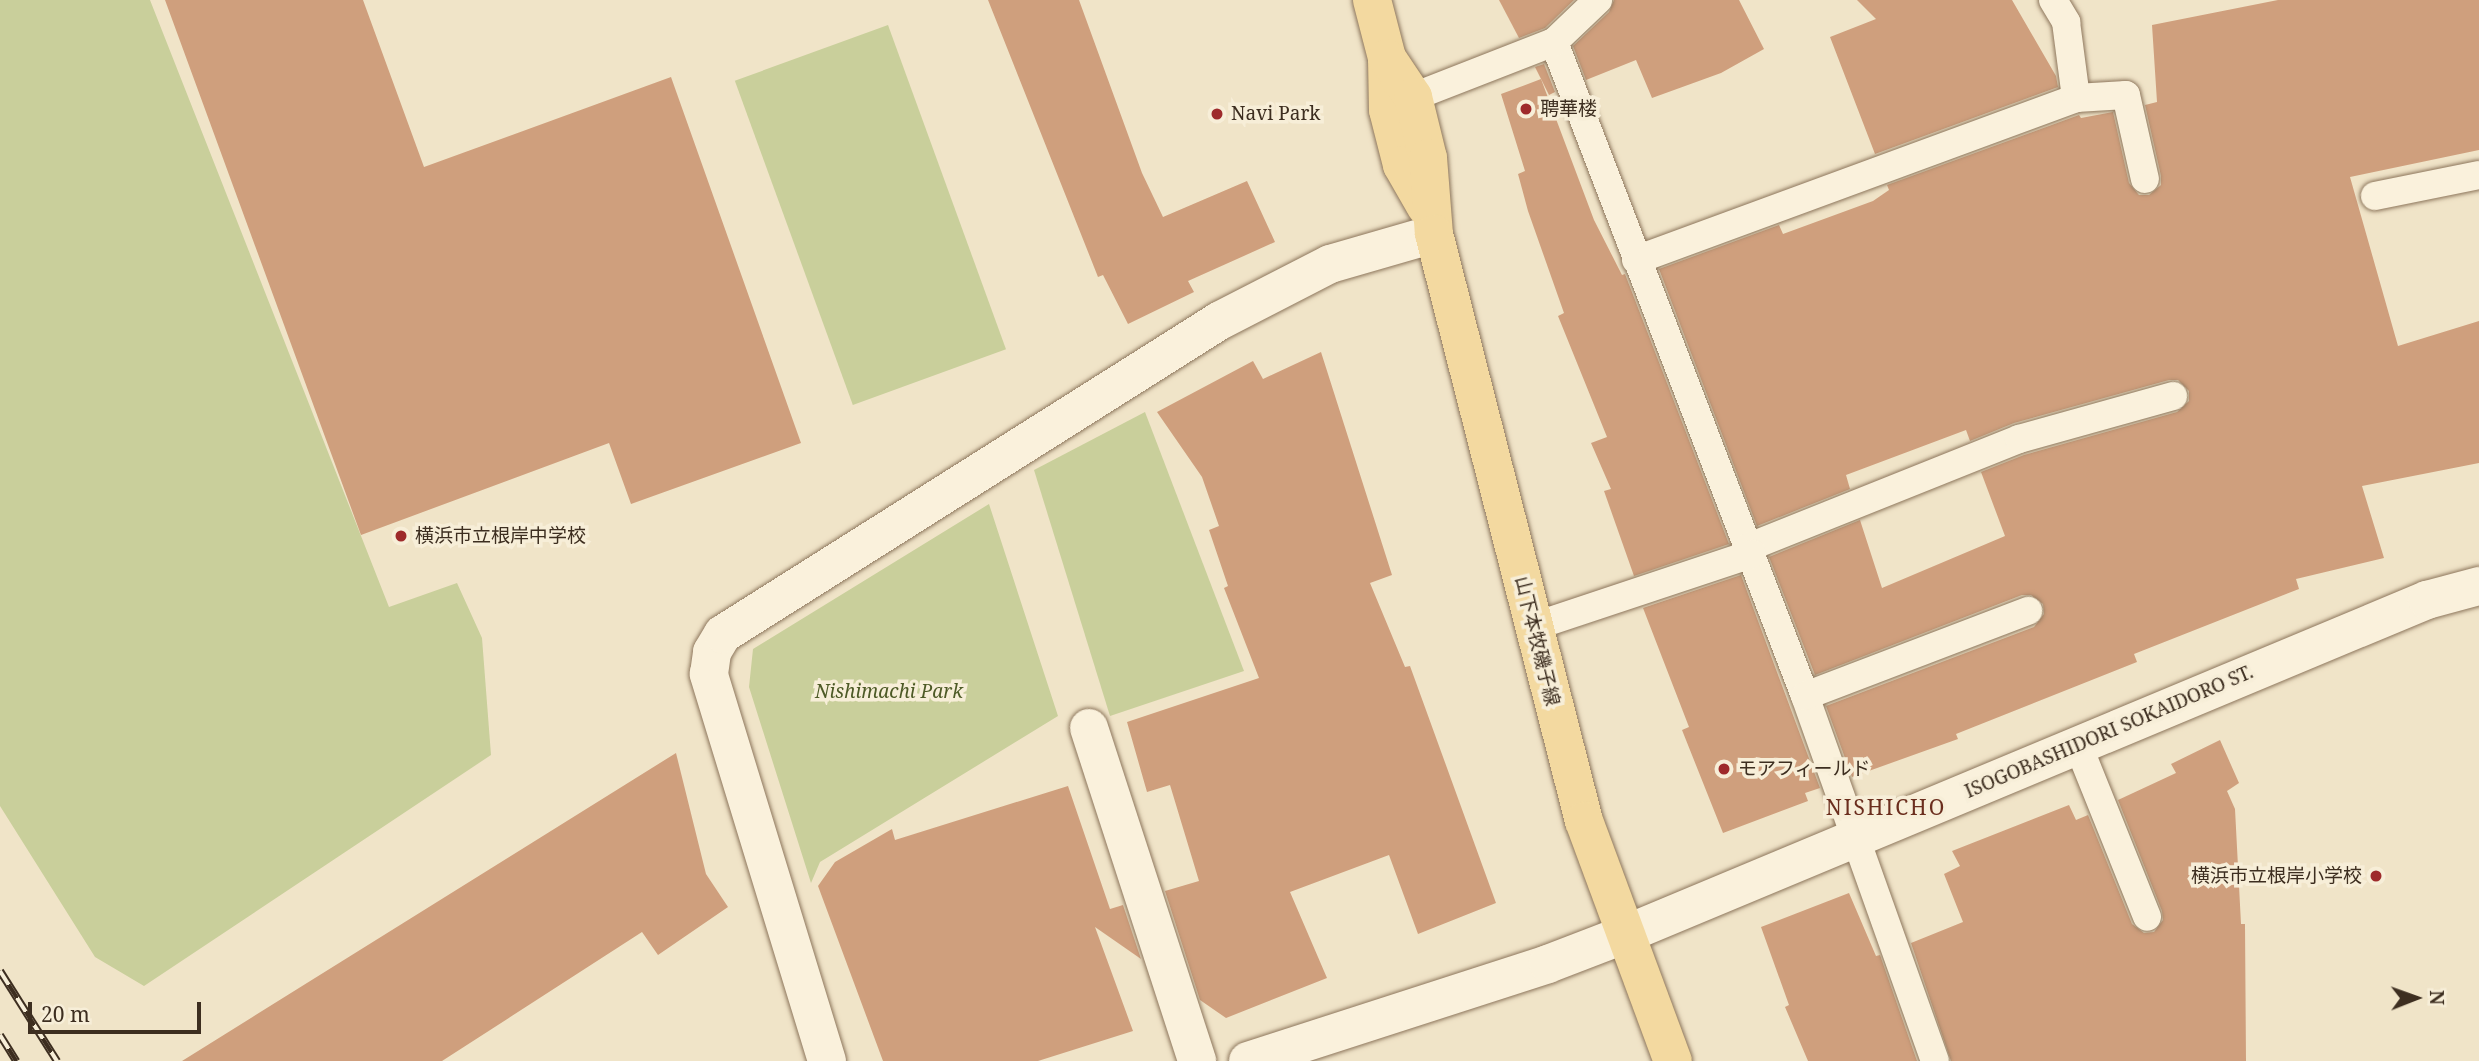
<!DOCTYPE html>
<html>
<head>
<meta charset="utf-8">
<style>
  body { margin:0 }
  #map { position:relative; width:2479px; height:1061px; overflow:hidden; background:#f0e4c8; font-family:"Noto Serif","Noto Sans JP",serif }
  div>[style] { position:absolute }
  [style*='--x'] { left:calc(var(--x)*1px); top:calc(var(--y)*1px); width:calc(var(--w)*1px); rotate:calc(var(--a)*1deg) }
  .green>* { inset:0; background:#c9cf9b; transform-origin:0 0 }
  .building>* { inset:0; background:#cf9f7d }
  .roads { filter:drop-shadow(0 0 2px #8d765c) drop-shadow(0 0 2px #8d765c) }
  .lane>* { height:28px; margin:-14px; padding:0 14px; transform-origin:14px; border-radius:14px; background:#faf1dc }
  .street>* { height:38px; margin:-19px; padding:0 19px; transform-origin:19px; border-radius:19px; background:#faf1dc }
  .secondary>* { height:38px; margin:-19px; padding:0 19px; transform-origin:19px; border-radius:19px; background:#faf1dc }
  .primary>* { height:38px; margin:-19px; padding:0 19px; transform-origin:19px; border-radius:19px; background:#f3d9a0 }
  .rail>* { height:8px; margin-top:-4px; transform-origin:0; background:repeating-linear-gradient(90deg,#f7eed8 0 16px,#3d2e20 0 32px); box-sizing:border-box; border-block:2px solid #3d2e20 }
  .dots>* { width:19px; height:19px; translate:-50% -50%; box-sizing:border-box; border:4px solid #f7eed8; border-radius:50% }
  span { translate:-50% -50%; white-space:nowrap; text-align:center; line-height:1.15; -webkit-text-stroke:7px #f7eed8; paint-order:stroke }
  .poi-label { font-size:19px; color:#3d2e20 }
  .left { translate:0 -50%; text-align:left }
  .right { translate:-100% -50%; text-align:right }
  .street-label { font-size:19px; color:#3d2e20 }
  .park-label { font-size:19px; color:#4d5a26; font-style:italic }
  .neighbourhood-label { font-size:21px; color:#6b2e1e; letter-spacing:2px }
  .north { position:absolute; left:2381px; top:963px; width:70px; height:70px; -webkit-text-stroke:5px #f7eed8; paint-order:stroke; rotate:89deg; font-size:19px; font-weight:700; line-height:28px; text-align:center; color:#3d2e20 }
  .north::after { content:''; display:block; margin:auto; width:24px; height:32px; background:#3d2e20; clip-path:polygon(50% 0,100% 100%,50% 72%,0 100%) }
  .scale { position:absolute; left:28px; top:1002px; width:173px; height:32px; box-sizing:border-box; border:4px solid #3d2e20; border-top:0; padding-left:9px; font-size:21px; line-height:24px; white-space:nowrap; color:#3d2e20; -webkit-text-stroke:5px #f7eed8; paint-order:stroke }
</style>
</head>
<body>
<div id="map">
  <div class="green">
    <i style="clip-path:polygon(0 0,150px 0,389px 607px,457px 583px,482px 638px,491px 755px,144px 986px,95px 957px,0 806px)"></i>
    <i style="left:888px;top:25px;width:345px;height:163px;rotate:70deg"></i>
    <i style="clip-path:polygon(1145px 412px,1244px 671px,1110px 716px,1034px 470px)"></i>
    <i style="clip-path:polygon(989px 504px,1058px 716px,820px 862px,811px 883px,749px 687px,753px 649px)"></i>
  </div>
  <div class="building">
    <i style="clip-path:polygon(165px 0,363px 0,424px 167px,671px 77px,801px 443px,631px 504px,609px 443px,361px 535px)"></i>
    <i style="clip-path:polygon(988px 0,1079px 0,1142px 173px,1163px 217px,1247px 181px,1275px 242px,1188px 281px,1194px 292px,1128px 324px,1103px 275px,1098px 277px)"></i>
    <i style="clip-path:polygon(1499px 0,1574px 0,1545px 28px,1519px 38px)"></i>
    <i style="clip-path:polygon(1614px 0,1739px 0,1764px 49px,1721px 73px,1652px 98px,1636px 60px,1586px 80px,1573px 46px,1609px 12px)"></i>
    <i style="clip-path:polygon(1857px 0,2012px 0,2056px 76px,2058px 87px,1875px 154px,1830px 37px,1876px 19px)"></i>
    <i style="clip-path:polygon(2278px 0,2479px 0,2479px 150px,2350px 177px,2398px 346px,2479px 321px,2479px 463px,2362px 486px,2384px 558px,2296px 579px,2299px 589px,2134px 654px,2137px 662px,1956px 734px,1958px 739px,1852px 777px,1826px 706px,2034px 627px,2044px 614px,2043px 604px,2031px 595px,2022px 595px,1815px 675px,1769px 557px,1860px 520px,1882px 588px,2005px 536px,1981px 472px,2024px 455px,2177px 412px,2189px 401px,2189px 391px,2178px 380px,2169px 380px,2014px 423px,1970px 441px,1966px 430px,1846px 475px,1850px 489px,1757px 526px,1659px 269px,1779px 225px,1783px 234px,1873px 201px,1889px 190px,1887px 185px,2079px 115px,2081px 118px,2113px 112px,2129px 183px,2139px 195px,2149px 195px,2161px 185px,2161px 176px,2145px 105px,2157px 102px,2152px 25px)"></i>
    <i style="clip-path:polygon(1544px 64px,1555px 92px,1549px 95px,1535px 67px)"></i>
    <i style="clip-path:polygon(1541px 79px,1594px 220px,1622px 275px,1625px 274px,1729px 544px,1634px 576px,1604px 491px,1611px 489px,1591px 443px,1607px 437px,1558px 316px,1564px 313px,1528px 211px,1518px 174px,1525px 171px,1501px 94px)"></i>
    <i style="clip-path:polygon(1321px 352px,1392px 575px,1370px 583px,1405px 667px,1410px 666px,1496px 903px,1418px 934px,1389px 855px,1290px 892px,1327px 978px,1226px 1018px,1200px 1000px,1165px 891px,1199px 881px,1170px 785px,1147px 792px,1127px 722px,1259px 678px,1224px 588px,1228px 586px,1209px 530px,1219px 526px,1202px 477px,1157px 412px,1253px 361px,1263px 379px)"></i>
    <i style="clip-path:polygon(1741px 575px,1820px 788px,1805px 793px,1808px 801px,1723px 833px,1682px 730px,1689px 727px,1643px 608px)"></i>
    <i style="clip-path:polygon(2220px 740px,2239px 783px,2227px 791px,2235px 809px,2241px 924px,2245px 924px,2246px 1061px,1951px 1061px,1911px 943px,1963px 922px,1944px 874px,1960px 866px,1952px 851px,2069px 805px,2076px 820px,2088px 815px,2132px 924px,2144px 933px,2154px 932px,2163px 920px,2162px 911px,2118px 800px,2176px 773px,2171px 764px)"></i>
    <i style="clip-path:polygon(676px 753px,706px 874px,728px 907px,658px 955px,642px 932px,442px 1061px,182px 1061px)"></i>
    <i style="clip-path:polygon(1068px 786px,1110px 909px,1123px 905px,1141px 959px,1095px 927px,1133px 1031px,1038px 1061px,883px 1061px,818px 886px,835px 862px,892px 829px,895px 840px)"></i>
    <i style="clip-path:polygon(1849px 893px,1876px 956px,1880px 955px,1917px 1061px,1808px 1061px,1785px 1007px,1789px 1005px,1761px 927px)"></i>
  </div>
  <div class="roads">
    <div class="lane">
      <i style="--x:2053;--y:0;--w:26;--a:59"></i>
      <i style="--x:2066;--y:22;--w:77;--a:82.5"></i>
      <i style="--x:1554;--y:42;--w:701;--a:69"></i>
      <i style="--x:1805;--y:696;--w:387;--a:70.4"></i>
      <i style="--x:1413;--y:97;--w:151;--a:-21.3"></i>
      <i style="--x:1554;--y:42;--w:61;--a:-43.7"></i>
      <i style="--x:2375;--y:196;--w:106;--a:-11.4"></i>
      <i style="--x:1636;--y:260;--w:469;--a:-20.2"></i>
      <i style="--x:2076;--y:98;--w:50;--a:-3.4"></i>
      <i style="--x:2126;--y:95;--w:86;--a:77.3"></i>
      <i style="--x:1749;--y:547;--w:291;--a:-21.8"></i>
      <i style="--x:2019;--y:439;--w:160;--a:-15.6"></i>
      <i style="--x:1532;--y:627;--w:232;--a:-18.4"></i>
      <i style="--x:1805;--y:696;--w:239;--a:-20.9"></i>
      <i style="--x:2078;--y:745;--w:185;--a:68.1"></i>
    </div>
    <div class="street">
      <i style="--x:1089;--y:728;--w:350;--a:72"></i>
      <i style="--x:1626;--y:934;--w:868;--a:-22.64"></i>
      <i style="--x:2427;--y:600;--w:54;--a:-15.1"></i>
      <i style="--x:827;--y:1061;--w:405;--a:-107"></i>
      <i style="--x:709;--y:674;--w:22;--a:-82"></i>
      <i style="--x:712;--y:652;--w:21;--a:-59"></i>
      <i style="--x:723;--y:634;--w:587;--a:-32.25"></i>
      <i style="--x:1219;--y:321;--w:125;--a:-27.2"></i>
      <i style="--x:1330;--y:264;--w:108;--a:-16.1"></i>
    </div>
    <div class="secondary">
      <i style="--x:1248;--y:1061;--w:315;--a:-17.9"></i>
      <i style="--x:1548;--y:964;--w:84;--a:-21"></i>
    </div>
    <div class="primary">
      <i style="--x:1372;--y:0;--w:60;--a:75.5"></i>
      <i style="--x:1387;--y:58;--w:52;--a:88.9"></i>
      <i style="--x:1388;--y:110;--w:57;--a:75.7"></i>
      <i style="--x:1402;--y:165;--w:48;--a:60.3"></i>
      <i style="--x:1387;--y:58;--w:47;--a:56.3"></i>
      <i style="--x:1413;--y:97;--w:63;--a:76.2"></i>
      <i style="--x:1428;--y:158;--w:76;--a:85.5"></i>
      <i style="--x:1434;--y:234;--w:606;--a:75.67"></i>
      <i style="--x:1584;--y:821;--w:256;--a:69.7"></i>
    </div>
  </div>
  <div class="rail">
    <i style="--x:0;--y:971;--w:107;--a:57.7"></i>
    <i style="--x:0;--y:1035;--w:31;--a:58"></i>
  </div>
  <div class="dots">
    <i style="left:1526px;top:109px;background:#9e2a2b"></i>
    <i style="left:1217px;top:114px;background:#9e2a2b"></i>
    <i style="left:401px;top:536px;background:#9e2a2b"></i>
    <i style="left:1724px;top:769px;background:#9e2a2b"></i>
    <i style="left:2376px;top:876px;background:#9e2a2b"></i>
  </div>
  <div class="poi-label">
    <span class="left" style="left:1540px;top:109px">聘華楼</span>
    <span class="left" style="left:1231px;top:114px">Navi Park</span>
    <span class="left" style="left:415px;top:536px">横浜市立根岸中学校</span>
    <span class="left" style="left:1738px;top:769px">モアフィールド</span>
    <span class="right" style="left:2362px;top:876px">横浜市立根岸小学校</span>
  </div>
  <div class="street-label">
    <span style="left:1537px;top:641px;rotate:76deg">山下本牧磯子線</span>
    <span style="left:2109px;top:732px;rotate:-23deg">ISOGOBASHIDORI SOKAIDORO ST.</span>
  </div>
  <div class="park-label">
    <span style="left:889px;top:692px">Nishimachi Park</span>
  </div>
  <div class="neighbourhood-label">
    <span style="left:1886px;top:807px">NISHICHO</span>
  </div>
  <div class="north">N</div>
  <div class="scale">20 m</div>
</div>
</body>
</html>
